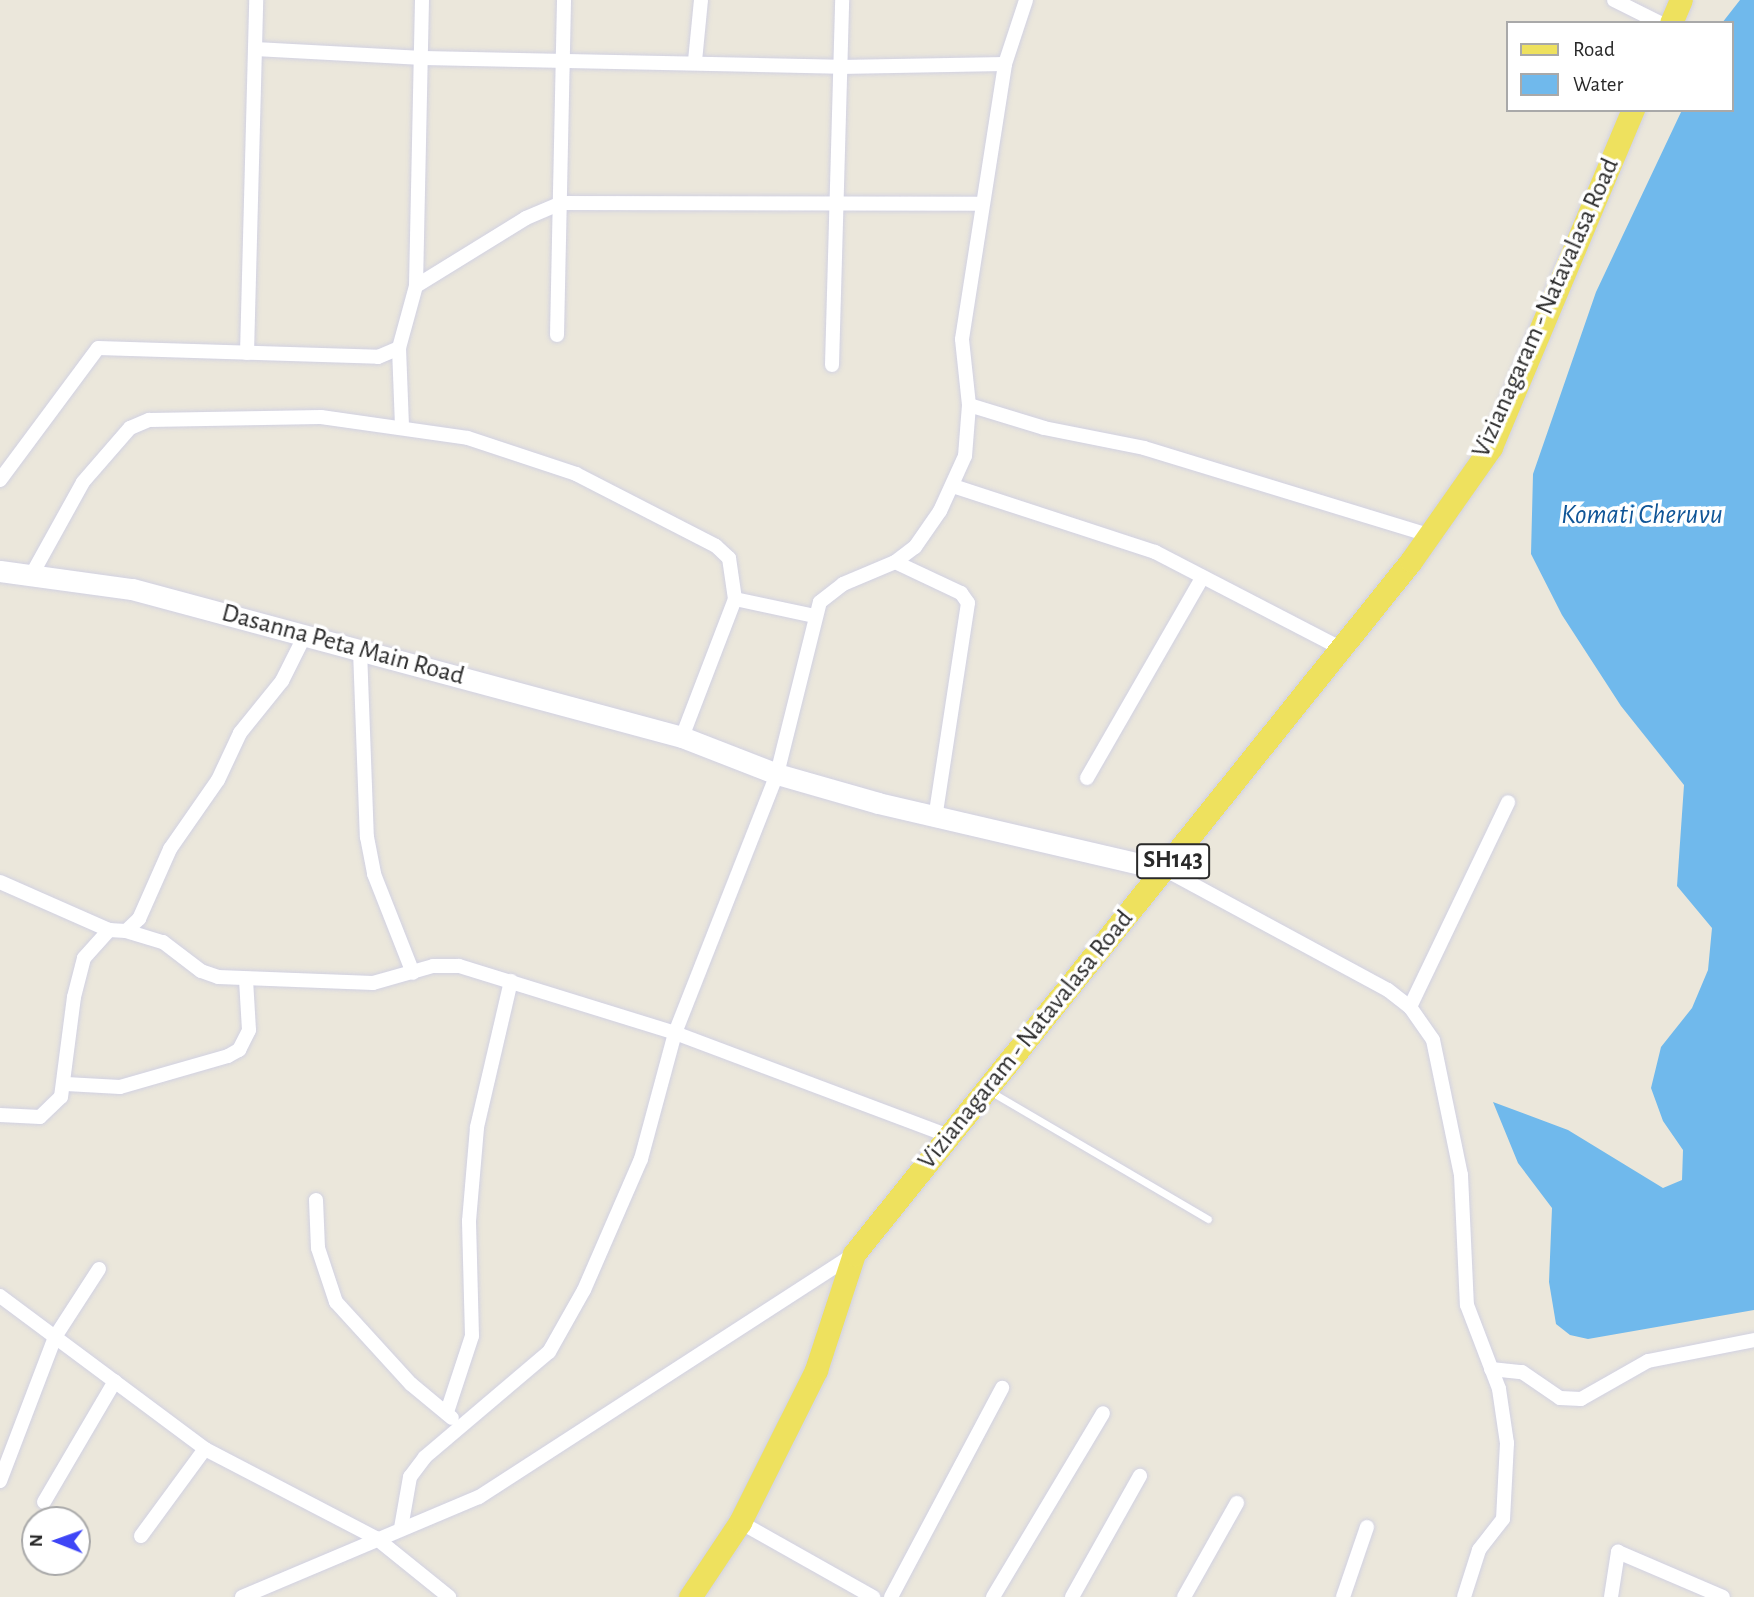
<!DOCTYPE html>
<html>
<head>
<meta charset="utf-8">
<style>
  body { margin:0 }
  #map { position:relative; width:1754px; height:1597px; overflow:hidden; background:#ebe7db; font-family:"Alegreya Sans",sans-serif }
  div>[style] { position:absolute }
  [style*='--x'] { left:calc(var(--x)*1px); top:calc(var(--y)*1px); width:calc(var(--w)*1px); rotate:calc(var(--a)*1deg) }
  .water>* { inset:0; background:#70b9ec }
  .roads { filter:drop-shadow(0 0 2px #d1d1e2) drop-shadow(0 0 2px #d1d1e2) }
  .lane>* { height:7px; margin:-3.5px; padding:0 3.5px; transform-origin:3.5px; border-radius:3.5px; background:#fff }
  .street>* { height:14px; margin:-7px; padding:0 7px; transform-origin:7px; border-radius:7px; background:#fff }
  .secondary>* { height:21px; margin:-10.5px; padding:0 10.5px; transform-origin:10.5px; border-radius:10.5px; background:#fff }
  .primary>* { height:23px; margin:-11.5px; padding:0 11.5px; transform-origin:11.5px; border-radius:11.5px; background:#eee15e }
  span { translate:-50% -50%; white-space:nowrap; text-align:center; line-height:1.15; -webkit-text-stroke:7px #fff; paint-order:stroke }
  .shield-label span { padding:2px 5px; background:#fff; border:2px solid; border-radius:5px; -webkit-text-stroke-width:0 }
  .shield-label { font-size:24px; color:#292929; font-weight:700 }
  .street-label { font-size:26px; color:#292929 }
  .water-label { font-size:28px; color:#105597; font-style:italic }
  .legend { position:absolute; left:1506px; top:21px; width:228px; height:91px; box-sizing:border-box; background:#fff; border:2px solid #a9a9a9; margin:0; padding:9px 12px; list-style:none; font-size:21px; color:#292929 }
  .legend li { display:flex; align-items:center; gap:14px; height:35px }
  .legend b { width:35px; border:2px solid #a9a9a9 }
  .north { position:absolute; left:21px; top:1506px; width:70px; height:70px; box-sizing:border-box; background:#fff; border:2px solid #a9a9a9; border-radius:50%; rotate:271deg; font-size:19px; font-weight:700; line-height:28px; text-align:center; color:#292929 }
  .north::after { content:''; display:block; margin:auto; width:24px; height:32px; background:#3e45f6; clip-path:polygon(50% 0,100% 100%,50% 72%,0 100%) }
</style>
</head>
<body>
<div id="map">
  <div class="water">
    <i style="clip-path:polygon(1740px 0,1754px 0,1754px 1310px,1588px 1339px,1570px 1335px,1556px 1324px,1549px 1282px,1552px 1208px,1518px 1163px,1493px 1102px,1568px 1130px,1663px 1188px,1682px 1180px,1683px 1150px,1663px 1121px,1651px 1088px,1661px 1047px,1692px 1008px,1708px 970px,1712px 928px,1677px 886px,1684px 785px,1621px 706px,1562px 615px,1531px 554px,1533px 474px,1596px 292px,1682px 110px,1731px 110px,1731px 23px,1722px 23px)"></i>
  </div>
  <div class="roads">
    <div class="lane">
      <i style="--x:988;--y:1090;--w:255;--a:30.4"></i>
    </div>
    <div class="street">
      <i style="--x:1614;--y:0;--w:51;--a:26.6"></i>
      <i style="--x:255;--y:49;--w:168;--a:3.1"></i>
      <i style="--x:423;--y:58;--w:416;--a:1.2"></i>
      <i style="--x:839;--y:67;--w:166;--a:-1"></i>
      <i style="--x:695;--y:61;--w:61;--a:-84.4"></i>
      <i style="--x:416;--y:286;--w:129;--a:-31.7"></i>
      <i style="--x:526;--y:218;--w:38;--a:-23"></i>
      <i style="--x:561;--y:203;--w:421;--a:0.1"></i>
      <i style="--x:557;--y:335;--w:335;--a:-88.8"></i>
      <i style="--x:399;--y:348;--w:79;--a:87.8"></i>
      <i style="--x:247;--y:353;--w:353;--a:-88.5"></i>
      <i style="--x:832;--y:365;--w:365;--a:-88.4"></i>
      <i style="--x:969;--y:405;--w:78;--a:17"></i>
      <i style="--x:1044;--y:428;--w:102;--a:11.3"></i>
      <i style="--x:1144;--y:448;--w:298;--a:17"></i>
      <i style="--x:0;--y:480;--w:164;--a:-53.4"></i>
      <i style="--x:98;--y:348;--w:280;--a:1.8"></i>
      <i style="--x:378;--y:357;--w:23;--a:-23"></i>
      <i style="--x:399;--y:348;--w:64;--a:-74.7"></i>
      <i style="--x:416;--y:286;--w:286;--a:-88.8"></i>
      <i style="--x:953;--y:486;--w:213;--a:18.1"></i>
      <i style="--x:1155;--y:552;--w:206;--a:27.4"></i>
      <i style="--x:895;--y:562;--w:73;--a:25.2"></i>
      <i style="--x:961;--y:593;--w:12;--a:55"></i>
      <i style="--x:968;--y:603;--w:219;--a:98.7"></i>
      <i style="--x:31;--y:576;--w:107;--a:-61"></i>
      <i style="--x:83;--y:482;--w:72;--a:-49"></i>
      <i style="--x:130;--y:428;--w:21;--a:-23"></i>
      <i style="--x:149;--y:420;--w:172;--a:-1"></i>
      <i style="--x:321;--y:417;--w:148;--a:8.1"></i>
      <i style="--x:468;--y:438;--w:114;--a:18.4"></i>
      <i style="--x:576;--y:474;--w:157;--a:27.2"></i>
      <i style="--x:716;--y:546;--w:18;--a:43"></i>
      <i style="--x:729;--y:558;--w:41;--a:81.7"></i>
      <i style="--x:735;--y:599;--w:148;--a:111"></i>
      <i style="--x:735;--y:599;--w:82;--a:12"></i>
      <i style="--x:360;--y:650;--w:187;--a:87.9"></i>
      <i style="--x:367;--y:837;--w:38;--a:79"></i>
      <i style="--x:374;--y:874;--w:106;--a:68.5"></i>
      <i style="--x:1087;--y:778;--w:231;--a:-60.1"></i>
      <i style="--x:1166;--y:870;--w:252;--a:28.4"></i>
      <i style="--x:1388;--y:990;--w:28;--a:38"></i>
      <i style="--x:1410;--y:1007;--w:40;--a:55.1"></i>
      <i style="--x:1433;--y:1040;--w:138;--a:78.3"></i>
      <i style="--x:1461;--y:1175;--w:130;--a:87.4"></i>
      <i style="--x:1467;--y:1305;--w:90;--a:69.1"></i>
      <i style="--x:1499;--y:1389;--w:55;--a:81.6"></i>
      <i style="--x:1507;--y:1443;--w:76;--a:93"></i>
      <i style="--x:1503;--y:1519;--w:39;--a:128"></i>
      <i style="--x:1479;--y:1550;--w:49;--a:107.7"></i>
      <i style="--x:0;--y:882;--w:119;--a:23.8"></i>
      <i style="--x:126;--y:931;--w:39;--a:17"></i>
      <i style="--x:163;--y:942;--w:48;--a:37.3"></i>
      <i style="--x:201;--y:971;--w:18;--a:19"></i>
      <i style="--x:218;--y:977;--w:155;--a:2.2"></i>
      <i style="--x:373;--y:983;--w:62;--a:-15.8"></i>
      <i style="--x:433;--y:966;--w:26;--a:0"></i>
      <i style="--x:459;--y:966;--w:226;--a:17.2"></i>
      <i style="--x:675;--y:1033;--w:290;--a:20.6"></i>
      <i style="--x:1410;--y:1007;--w:227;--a:-64.4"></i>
      <i style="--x:66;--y:1084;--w:54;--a:3.2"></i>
      <i style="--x:120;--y:1087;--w:112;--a:-16"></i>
      <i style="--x:228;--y:1056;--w:13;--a:-29"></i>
      <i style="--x:239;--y:1050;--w:22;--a:-63"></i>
      <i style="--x:249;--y:1030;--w:51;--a:-93.4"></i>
      <i style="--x:0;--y:1115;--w:40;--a:2.9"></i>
      <i style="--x:40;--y:1117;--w:29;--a:-44"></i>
      <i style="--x:61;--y:1097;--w:101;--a:-82.6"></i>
      <i style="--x:74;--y:997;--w:40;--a:-75.6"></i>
      <i style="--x:84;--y:958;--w:38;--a:-48"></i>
      <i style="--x:109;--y:930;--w:17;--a:3"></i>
      <i style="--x:126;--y:931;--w:18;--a:-43"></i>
      <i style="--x:139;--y:919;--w:77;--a:-66.1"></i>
      <i style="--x:170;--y:849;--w:84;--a:-55.2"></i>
      <i style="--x:218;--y:780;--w:52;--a:-64.9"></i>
      <i style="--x:240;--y:733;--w:67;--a:-51.1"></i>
      <i style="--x:282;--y:681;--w:51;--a:-63.4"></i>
      <i style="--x:316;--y:1200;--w:48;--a:87.6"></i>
      <i style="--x:318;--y:1248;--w:57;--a:71.6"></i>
      <i style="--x:336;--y:1302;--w:111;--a:47.6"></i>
      <i style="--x:411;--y:1384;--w:53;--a:39.7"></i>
      <i style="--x:0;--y:1296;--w:256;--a:36.7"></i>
      <i style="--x:205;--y:1449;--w:193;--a:27.5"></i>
      <i style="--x:376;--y:1538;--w:94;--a:38.9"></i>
      <i style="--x:1491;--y:1369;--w:31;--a:6"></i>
      <i style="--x:1522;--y:1372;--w:46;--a:34.4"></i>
      <i style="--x:1560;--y:1398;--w:21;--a:3"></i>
      <i style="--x:1581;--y:1399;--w:77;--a:-29.6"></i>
      <i style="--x:1648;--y:1361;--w:108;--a:-11.2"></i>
      <i style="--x:447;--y:1412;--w:80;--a:-71.8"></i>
      <i style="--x:472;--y:1336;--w:115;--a:-91.5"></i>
      <i style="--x:469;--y:1221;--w:94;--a:-85.1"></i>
      <i style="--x:477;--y:1127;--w:150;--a:-76.9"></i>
      <i style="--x:0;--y:1481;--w:154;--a:-69.1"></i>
      <i style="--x:55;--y:1337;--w:81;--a:-57.1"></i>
      <i style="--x:44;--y:1502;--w:140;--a:-59.6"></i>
      <i style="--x:740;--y:1522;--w:153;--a:29.4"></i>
      <i style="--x:401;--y:1528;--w:52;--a:-80"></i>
      <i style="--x:410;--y:1477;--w:25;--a:-53"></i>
      <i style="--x:425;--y:1457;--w:162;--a:-40.3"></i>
      <i style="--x:549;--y:1352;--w:71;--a:-60.6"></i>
      <i style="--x:584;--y:1290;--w:143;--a:-66.5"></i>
      <i style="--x:641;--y:1159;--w:131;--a:-74.9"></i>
      <i style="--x:675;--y:1033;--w:278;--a:-68.5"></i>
      <i style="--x:777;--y:774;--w:177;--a:-76"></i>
      <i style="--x:820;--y:602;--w:29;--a:-38"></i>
      <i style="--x:843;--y:584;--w:56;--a:-22.9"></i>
      <i style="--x:895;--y:562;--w:25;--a:-37"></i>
      <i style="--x:915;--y:547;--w:44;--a:-55.2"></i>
      <i style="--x:940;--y:511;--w:60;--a:-65.6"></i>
      <i style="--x:965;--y:456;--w:51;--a:-85.5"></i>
      <i style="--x:969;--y:405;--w:66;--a:-96.1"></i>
      <i style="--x:962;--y:339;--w:278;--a:-81.1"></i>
      <i style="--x:1005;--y:64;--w:67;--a:-71.8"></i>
      <i style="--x:141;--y:1536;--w:108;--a:-53.7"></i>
      <i style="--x:242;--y:1597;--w:257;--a:-22.9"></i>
      <i style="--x:479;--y:1497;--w:445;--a:-32.9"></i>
      <i style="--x:891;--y:1597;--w:237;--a:-62"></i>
      <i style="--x:993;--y:1597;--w:214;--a:-59.1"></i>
      <i style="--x:1072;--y:1597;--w:139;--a:-60.7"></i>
      <i style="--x:1184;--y:1597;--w:108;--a:-60.6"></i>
      <i style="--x:1343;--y:1597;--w:74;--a:-71.1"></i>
      <i style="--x:1611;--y:1597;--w:46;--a:-81.2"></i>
      <i style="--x:1618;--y:1552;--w:114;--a:23.2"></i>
    </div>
    <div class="secondary">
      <i style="--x:0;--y:571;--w:133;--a:7.8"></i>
      <i style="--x:132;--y:589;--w:570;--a:15.06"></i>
      <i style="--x:682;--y:737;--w:102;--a:21.3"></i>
      <i style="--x:777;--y:774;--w:105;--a:16"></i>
      <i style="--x:878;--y:803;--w:296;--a:13.1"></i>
    </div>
    <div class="primary">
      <i style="--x:1671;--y:23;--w:25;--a:-67"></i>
      <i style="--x:690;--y:1597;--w:90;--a:-56.3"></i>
      <i style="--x:740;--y:1522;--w:170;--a:-63.4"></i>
      <i style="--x:816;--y:1370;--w:122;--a:-71.9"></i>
      <i style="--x:854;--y:1254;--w:889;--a:-51.21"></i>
      <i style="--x:1411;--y:561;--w:139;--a:-54.9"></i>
      <i style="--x:1491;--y:447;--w:366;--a:-67.2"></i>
    </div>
  </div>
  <div class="shield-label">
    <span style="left:1173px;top:861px">SH143</span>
  </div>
  <div class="street-label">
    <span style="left:1546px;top:308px;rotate:-66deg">Vizianagaram - Natavalasa Road</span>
    <span style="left:343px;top:645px;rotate:15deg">Dasanna Peta Main Road</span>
    <span style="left:1026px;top:1040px;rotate:-51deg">Vizianagaram - Natavalasa Road</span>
  </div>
  <div class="water-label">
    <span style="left:1642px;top:515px">Komati Cheruvu</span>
  </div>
  <ul class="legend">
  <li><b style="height:9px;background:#eee15e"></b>Road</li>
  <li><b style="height:19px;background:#70b9ec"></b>Water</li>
  </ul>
  <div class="north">N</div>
</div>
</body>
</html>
